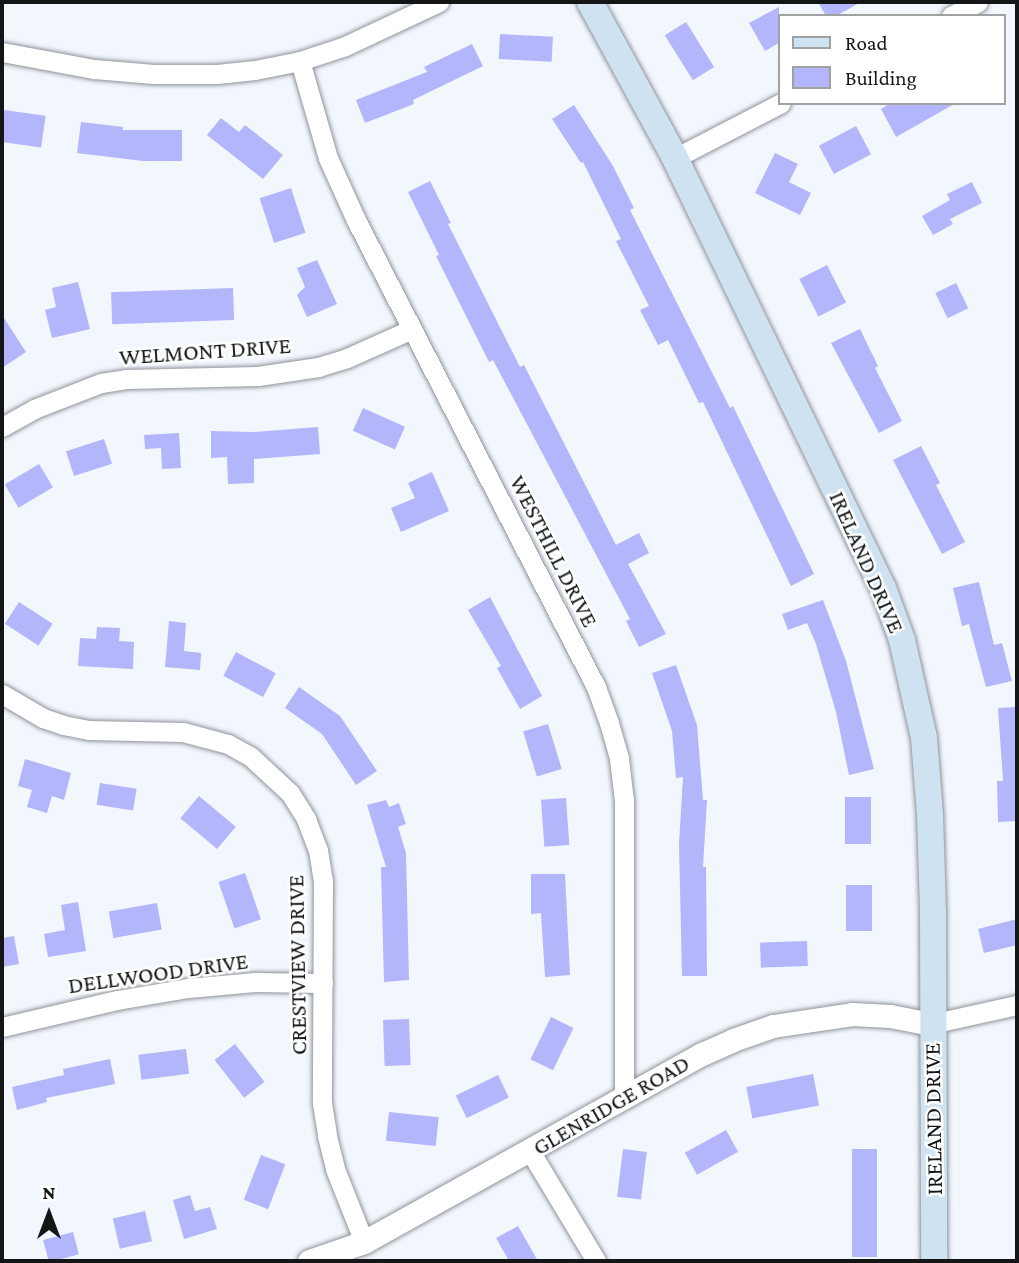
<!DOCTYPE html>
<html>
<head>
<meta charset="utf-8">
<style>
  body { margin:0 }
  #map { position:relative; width:1019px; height:1263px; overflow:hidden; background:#f2f6fd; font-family:"Crimson Pro",serif }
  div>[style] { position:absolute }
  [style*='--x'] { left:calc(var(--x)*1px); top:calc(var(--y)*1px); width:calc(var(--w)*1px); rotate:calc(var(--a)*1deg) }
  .building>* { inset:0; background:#b4b6fb; transform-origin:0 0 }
  .roads { filter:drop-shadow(0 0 2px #90949a) drop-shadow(0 0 2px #90949a) }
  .minor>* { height:19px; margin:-9.5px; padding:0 9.5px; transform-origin:9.5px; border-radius:9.5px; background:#fff }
  .tertiary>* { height:23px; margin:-11.5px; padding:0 11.5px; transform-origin:11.5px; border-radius:11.5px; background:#fff }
  .secondary>* { height:26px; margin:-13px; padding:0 13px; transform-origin:13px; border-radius:13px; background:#cee2f1 }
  span { translate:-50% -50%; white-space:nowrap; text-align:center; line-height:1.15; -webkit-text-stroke:5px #fff; paint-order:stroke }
  .street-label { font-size:23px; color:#131517 }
  .frame { position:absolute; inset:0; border:4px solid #131517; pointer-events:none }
  .legend { position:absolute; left:778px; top:14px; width:228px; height:91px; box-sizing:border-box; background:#fff; border:2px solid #a1a1a2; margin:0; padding:9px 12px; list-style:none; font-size:21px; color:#131517 }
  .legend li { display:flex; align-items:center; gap:14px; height:35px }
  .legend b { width:35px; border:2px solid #a1a1a2 }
  .north { position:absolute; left:14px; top:1179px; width:70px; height:70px; -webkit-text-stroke:5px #fff; paint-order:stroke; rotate:0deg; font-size:19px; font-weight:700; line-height:28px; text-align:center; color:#131517 }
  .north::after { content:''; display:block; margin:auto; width:24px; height:32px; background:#131517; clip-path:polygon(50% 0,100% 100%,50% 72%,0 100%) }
</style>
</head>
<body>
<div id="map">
  <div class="building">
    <i style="clip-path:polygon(818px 2px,861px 2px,836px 16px,826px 16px)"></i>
    <i style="clip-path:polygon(779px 7px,779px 43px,765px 51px,749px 23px)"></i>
    <i style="left:686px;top:22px;width:53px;height:25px;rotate:58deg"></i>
    <i style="left:500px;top:34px;width:53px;height:25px;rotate:3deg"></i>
    <i style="clip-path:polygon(472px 44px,483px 66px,413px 100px,414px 104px,365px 123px,356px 100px,427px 72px,424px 67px)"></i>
    <i style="clip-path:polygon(891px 103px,956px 103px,896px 137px,881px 109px)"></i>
    <i style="clip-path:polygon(574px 105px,613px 166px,634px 208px,630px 210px,730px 408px,733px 406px,814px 574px,791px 586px,703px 402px,699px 403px,668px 340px,658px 345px,640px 310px,649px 306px,616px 241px,621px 239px,583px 162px,581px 163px,552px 119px)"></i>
    <i style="left:4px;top:110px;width:42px;height:32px;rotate:8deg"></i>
    <i style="clip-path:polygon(221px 118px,239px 132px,245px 125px,283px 155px,263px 179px,207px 135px)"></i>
    <i style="clip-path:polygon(81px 122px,123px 127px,123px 130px,182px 130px,182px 161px,143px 161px,77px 153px)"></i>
    <i style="left:856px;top:126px;width:32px;height:42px;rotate:62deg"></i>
    <i style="clip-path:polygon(775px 153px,798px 164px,789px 182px,811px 193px,800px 215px,755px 193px)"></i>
    <i style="clip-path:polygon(430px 181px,451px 223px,448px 224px,520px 367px,524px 365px,616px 545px,639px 533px,649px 553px,628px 564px,666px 634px,639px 647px,626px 621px,630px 619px,493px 360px,489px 362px,436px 256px,439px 255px,408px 192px)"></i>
    <i style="clip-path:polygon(972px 182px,982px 203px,950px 219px,953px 224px,933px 235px,922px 216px,950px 200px,947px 194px)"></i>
    <i style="left:291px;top:188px;width:47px;height:33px;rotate:72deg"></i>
    <i style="clip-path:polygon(317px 260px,337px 304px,307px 317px,297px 295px,305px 287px,297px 268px)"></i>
    <i style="left:827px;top:265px;width:42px;height:31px;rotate:63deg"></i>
    <i style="clip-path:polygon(78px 282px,90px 329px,52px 338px,45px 310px,56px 307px,52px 288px)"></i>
    <i style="left:956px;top:283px;width:28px;height:23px;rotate:64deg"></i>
    <i style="left:233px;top:288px;width:32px;height:122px;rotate:88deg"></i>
    <i style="clip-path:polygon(2px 315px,26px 352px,2px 368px)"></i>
    <i style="clip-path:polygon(860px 329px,878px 366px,875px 368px,902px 421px,879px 433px,831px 343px)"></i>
    <i style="left:363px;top:408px;width:46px;height:25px;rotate:24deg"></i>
    <i style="clip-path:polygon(318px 427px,320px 454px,254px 459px,254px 483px,228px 484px,227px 457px,211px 458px,211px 431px,253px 432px)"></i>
    <i style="clip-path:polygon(179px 433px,181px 468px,162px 469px,161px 448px,145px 449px,144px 435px)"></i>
    <i style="left:104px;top:439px;width:26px;height:40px;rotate:72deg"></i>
    <i style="clip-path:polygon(921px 446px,940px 483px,936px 485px,965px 542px,942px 554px,893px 460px)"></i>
    <i style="left:39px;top:464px;width:27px;height:40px;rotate:59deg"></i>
    <i style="clip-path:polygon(432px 472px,449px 511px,401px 532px,391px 508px,415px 498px,408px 483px)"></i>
    <i style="clip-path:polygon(979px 582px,994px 645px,1002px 643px,1012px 681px,986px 687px,969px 624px,962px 626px,953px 588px)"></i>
    <i style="clip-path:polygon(490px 597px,542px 696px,520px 709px,497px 668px,501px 666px,468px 610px)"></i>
    <i style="clip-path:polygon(823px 600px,846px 661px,874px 769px,849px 775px,836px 712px,816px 644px,807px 623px,788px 630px,782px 614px)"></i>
    <i style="left:19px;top:602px;width:40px;height:26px;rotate:33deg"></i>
    <i style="clip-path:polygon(169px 621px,186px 623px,184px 651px,201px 653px,200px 670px,165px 667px)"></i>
    <i style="clip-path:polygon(97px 627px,120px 628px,119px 641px,134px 642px,133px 669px,78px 666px,80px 638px,96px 639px)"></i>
    <i style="left:236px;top:652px;width:45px;height:27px;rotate:28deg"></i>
    <i style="clip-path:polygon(676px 665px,697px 725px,703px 800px,707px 800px,703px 867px,706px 867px,707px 976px,682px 976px,679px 844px,683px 777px,676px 778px,672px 731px,652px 673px)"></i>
    <i style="clip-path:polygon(299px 687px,340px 716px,377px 771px,356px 785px,322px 734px,285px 708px)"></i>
    <i style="clip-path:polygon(1017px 707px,1017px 821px,998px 822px,997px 781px,1003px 781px,998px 708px)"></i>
    <i style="left:548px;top:724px;width:47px;height:26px;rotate:73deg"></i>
    <i style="clip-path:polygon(25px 759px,71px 773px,64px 800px,52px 796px,47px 813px,27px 807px,32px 790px,18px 786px)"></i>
    <i style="left:100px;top:783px;width:37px;height:22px;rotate:9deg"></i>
    <i style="left:199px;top:796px;width:48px;height:29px;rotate:40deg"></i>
    <i style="left:845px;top:797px;width:26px;height:47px"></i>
    <i style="left:566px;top:798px;width:47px;height:25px;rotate:86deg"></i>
    <i style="clip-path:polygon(386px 800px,389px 807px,399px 803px,406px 824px,398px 827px,406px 853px,409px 980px,384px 982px,381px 867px,386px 867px,367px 805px)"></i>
    <i style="left:245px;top:873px;width:49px;height:28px;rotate:71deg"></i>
    <i style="clip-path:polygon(531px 874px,565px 874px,570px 975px,545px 977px,541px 913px,531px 914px)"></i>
    <i style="left:846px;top:885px;width:26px;height:46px"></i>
    <i style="clip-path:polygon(78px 902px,86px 951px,48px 957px,44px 934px,65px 930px,61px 905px)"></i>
    <i style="left:157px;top:903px;width:27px;height:49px;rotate:80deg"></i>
    <i style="clip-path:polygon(1017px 919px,1017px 945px,984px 953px,978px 929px)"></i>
    <i style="clip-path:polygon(14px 936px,19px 964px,2px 967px,2px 938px)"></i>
    <i style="left:807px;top:941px;width:25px;height:47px;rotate:88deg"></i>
    <i style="left:551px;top:1017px;width:25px;height:47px;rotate:26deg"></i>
    <i style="left:409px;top:1019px;width:46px;height:26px;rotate:88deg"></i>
    <i style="left:235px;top:1044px;width:48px;height:26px;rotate:52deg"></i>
    <i style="left:186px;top:1049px;width:25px;height:48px;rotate:83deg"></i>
    <i style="clip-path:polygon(110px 1059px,115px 1084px,46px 1098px,47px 1102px,17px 1110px,12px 1087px,64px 1075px,63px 1069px)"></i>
    <i style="left:813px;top:1074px;width:32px;height:68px;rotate:79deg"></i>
    <i style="left:498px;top:1075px;width:25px;height:47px;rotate:64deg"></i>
    <i style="left:389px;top:1112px;width:50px;height:29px;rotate:6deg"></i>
    <i style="left:726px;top:1130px;width:25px;height:47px;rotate:61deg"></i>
    <i style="left:623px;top:1149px;width:24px;height:48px;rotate:7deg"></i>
    <i style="left:852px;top:1149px;width:25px;height:108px"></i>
    <i style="left:261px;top:1155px;width:26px;height:48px;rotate:21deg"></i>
    <i style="clip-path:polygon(190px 1195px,195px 1211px,210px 1207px,217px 1229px,184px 1239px,173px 1200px)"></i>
    <i style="left:145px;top:1211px;width:31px;height:33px;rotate:77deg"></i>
    <i style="clip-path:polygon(518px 1226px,538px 1261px,509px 1261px,496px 1238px)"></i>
    <i style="left:73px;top:1232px;width:23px;height:31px;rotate:75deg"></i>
  </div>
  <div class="roads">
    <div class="minor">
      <i style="--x:951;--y:16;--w:30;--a:-27"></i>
      <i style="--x:2;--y:52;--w:94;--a:10.5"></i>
      <i style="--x:94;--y:69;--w:60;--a:4.8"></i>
      <i style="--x:154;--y:74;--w:63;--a:0"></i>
      <i style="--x:217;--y:74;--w:38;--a:-6"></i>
      <i style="--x:255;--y:70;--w:46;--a:-11.3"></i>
      <i style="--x:300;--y:61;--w:47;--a:-18.4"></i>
      <i style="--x:345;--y:46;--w:104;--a:-25.1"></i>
      <i style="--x:300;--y:61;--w:101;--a:73.9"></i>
      <i style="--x:328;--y:158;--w:68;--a:65.7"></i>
      <i style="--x:356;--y:220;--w:525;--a:62.8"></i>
      <i style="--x:596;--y:687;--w:38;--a:70"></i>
      <i style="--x:609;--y:723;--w:37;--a:74"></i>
      <i style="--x:619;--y:759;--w:42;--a:83.2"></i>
      <i style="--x:624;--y:801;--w:296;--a:90"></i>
      <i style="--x:675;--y:158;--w:119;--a:-27.4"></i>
      <i style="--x:2;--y:427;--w:37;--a:-29"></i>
      <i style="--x:34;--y:409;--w:72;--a:-21.2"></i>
      <i style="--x:101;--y:383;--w:25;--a:-9"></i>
      <i style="--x:126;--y:379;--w:132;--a:-1.3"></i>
      <i style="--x:258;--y:376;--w:61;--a:-8.5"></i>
      <i style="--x:318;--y:367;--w:30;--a:-17"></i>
      <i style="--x:347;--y:358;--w:71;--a:-24"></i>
      <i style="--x:2;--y:694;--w:48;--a:30.3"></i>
      <i style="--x:43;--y:718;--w:21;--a:19"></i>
      <i style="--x:63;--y:725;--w:25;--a:11"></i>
      <i style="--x:88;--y:730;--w:95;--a:1.2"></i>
      <i style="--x:183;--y:732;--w:47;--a:14.9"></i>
      <i style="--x:228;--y:744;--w:25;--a:29"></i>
      <i style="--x:250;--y:756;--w:54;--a:42.8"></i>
      <i style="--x:290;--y:793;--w:31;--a:58"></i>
      <i style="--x:306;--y:819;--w:33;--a:69"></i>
      <i style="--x:318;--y:850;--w:30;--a:81"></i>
      <i style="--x:323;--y:880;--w:223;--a:90.3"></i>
      <i style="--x:322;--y:1103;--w:33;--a:81"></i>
      <i style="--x:327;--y:1136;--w:34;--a:76"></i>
      <i style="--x:335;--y:1169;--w:79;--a:68.3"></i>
      <i style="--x:931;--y:1024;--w:88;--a:-12.5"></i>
      <i style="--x:2;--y:1027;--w:118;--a:-13.2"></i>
      <i style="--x:117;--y:1000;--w:72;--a:-9.6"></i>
      <i style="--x:188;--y:988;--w:67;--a:-5.1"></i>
      <i style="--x:255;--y:982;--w:68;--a:0.8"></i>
      <i style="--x:530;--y:1151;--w:128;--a:59"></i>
    </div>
    <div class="tertiary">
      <i style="--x:309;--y:1261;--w:58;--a:-19.1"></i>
      <i style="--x:364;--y:1242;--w:387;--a:-29.1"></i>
      <i style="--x:702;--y:1054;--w:34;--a:-24"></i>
      <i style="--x:733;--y:1040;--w:42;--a:-19.3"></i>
      <i style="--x:773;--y:1026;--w:80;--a:-8.6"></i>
      <i style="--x:852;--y:1014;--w:38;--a:3"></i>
      <i style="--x:890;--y:1016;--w:42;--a:11"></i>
    </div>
    <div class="secondary">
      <i style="--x:590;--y:2;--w:178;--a:61.4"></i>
      <i style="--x:675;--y:158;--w:478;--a:64.2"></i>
      <i style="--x:883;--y:588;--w:55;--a:69.9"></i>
      <i style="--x:902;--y:640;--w:100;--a:77.3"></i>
      <i style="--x:924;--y:738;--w:77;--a:85.5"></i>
      <i style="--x:930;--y:815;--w:97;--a:88.2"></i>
      <i style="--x:933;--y:912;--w:349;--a:89.8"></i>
    </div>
  </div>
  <div class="street-label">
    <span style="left:205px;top:351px;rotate:-4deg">WELMONT DRIVE</span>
    <span style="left:554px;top:551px;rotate:63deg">WESTHILL DRIVE</span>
    <span style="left:867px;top:562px;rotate:66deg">IRELAND DRIVE</span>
    <span style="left:297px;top:965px;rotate:-91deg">CRESTVIEW DRIVE</span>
    <span style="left:158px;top:973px;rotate:-8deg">DELLWOOD DRIVE</span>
    <span style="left:611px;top:1105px;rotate:-30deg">GLENRIDGE ROAD</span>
    <span style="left:933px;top:1119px;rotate:-91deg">IRELAND DRIVE</span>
  </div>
  <div class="frame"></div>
  <ul class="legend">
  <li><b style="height:9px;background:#cee2f1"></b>Road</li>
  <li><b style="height:19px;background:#b4b6fb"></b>Building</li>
  </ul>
  <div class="north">N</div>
</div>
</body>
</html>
